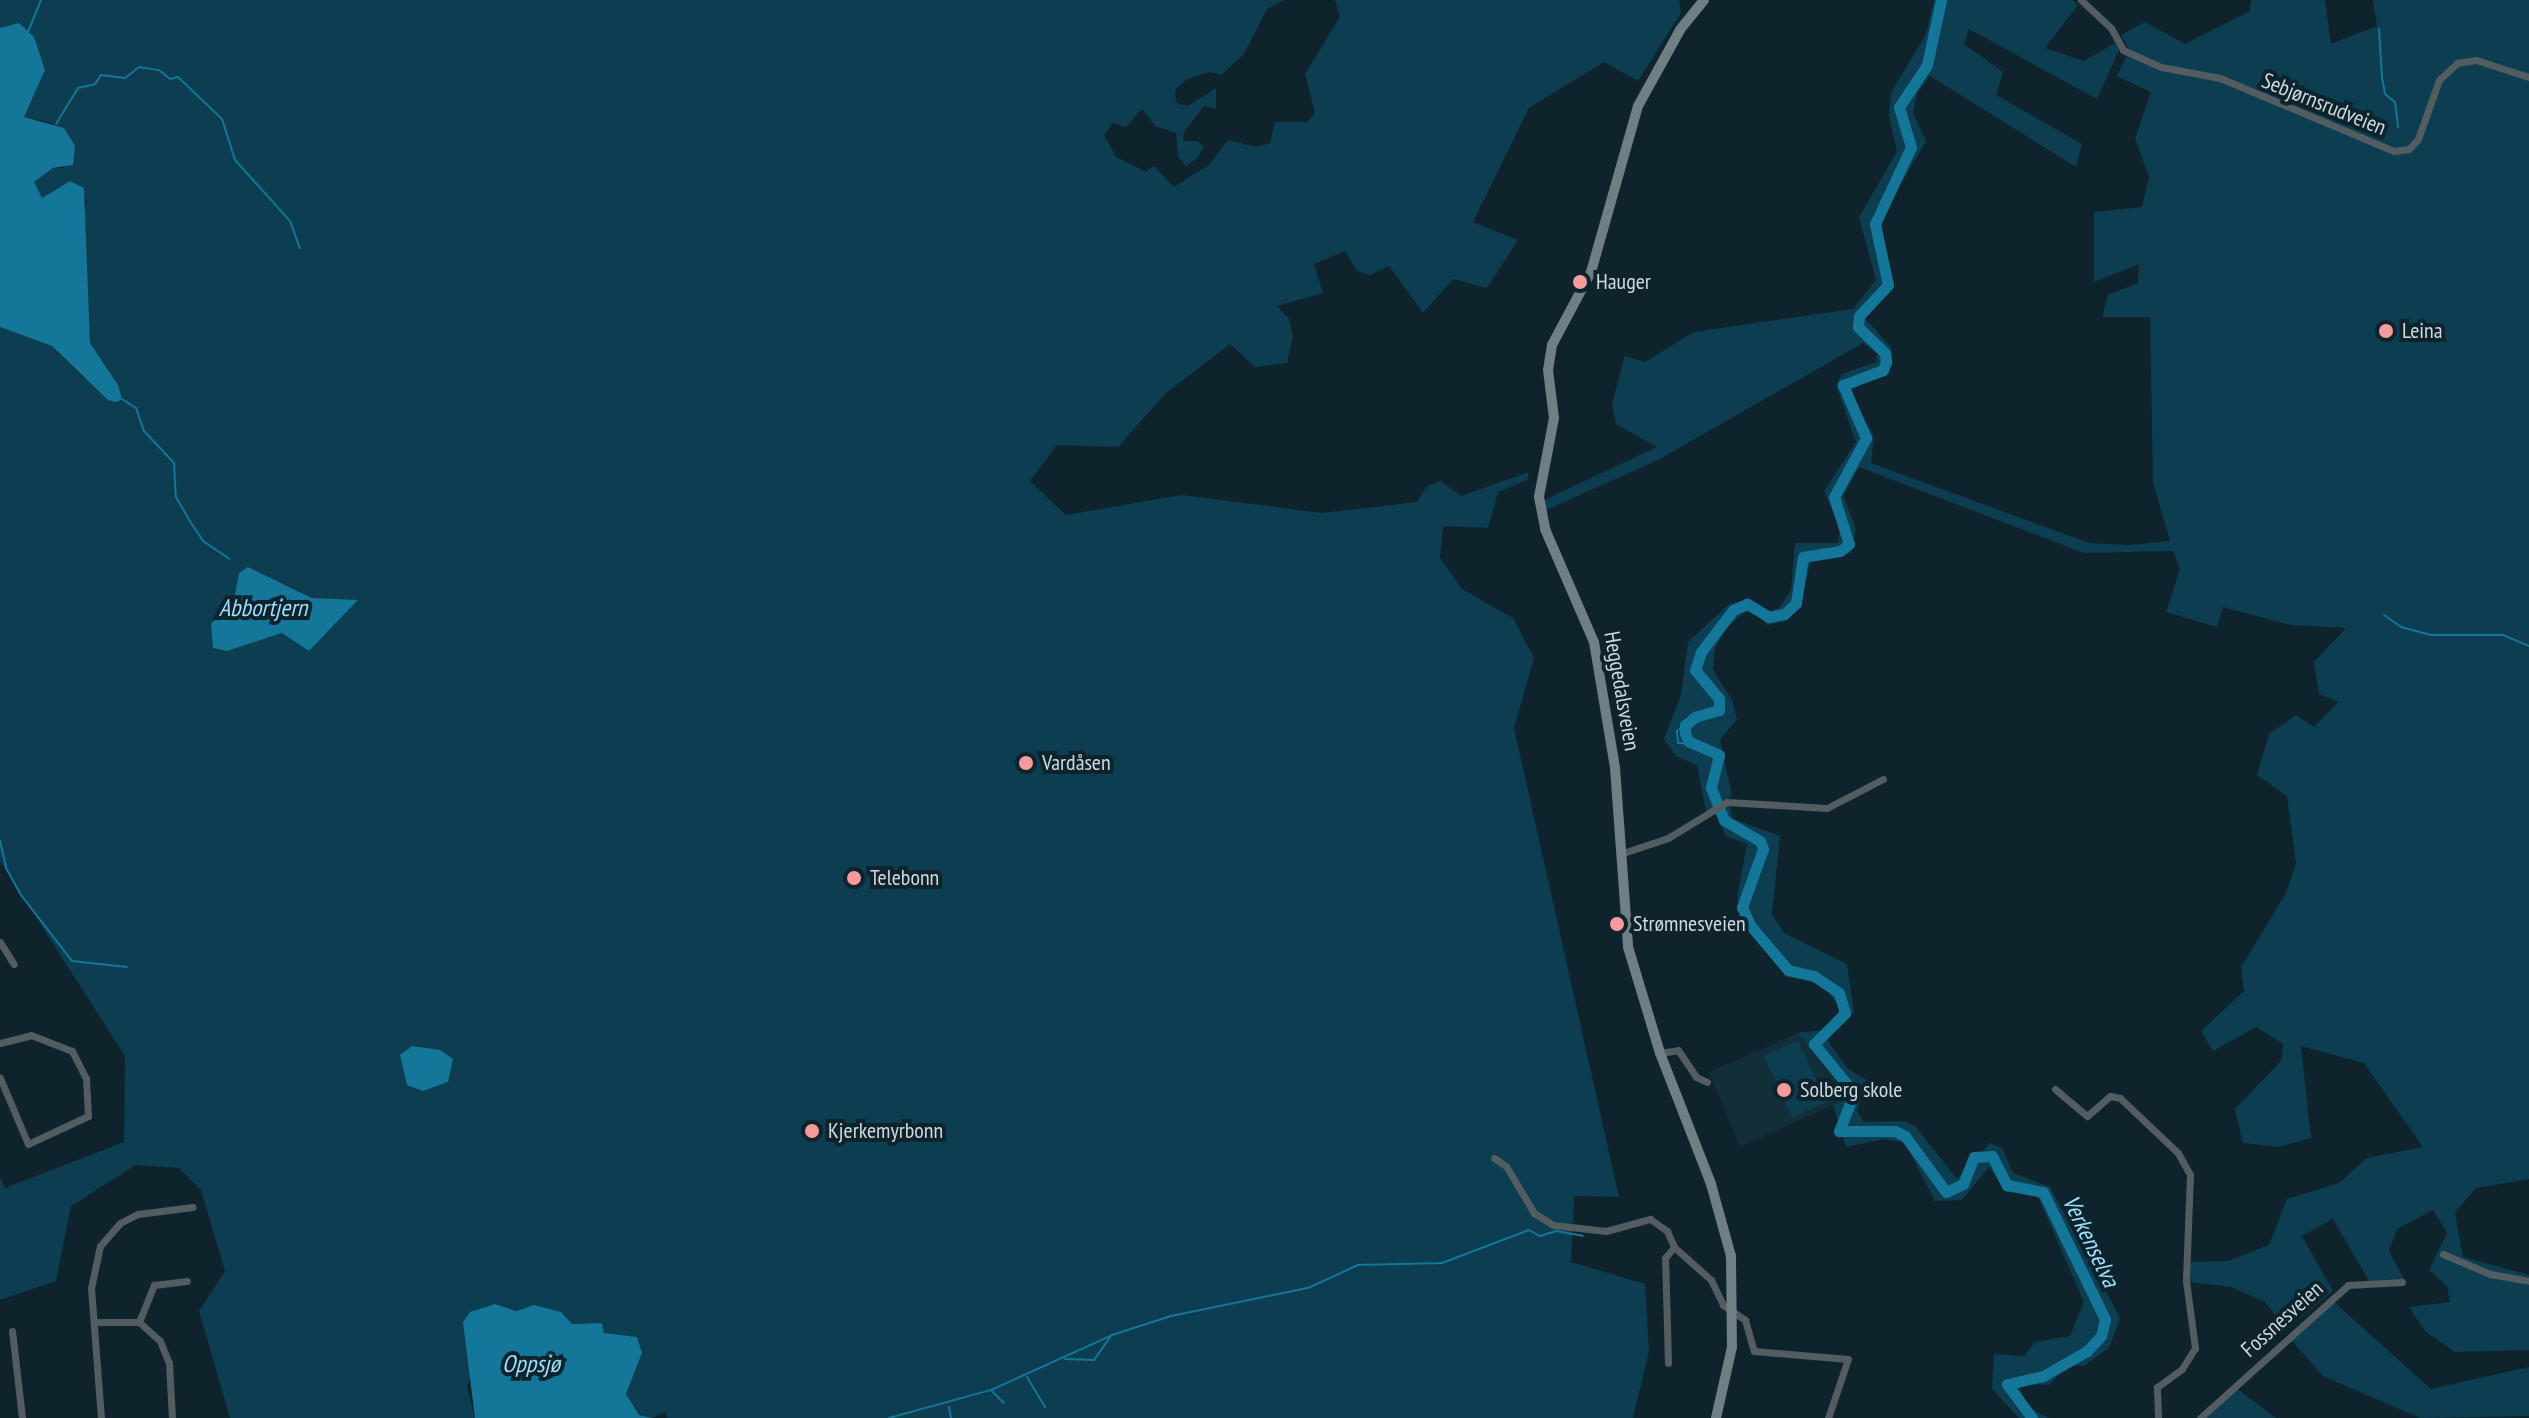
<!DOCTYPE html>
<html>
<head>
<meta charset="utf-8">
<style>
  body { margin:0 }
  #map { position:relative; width:2529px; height:1418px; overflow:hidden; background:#0f232c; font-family:"PT Sans Narrow",sans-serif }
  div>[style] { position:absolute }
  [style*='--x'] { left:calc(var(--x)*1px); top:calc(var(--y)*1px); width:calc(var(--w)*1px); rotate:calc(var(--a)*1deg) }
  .built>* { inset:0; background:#112e39 }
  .green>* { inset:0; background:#0c3d50; transform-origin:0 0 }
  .water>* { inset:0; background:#147699 }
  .stream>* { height:2px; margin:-1px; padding:0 1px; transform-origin:1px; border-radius:1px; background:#147699 }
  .river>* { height:11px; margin:-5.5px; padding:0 5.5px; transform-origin:5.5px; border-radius:5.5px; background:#147699 }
  .street>* { height:7px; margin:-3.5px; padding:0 3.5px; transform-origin:3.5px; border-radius:3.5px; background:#535d61 }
  .secondary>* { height:10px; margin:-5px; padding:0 5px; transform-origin:5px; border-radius:5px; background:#707f86 }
  .dots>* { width:22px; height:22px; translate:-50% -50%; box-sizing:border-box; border:4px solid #0f232c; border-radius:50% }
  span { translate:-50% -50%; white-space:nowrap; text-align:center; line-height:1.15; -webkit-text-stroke:8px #0f232c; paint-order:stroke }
  .street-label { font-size:22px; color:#cedae0 }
  .poi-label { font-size:22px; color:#cedae0 }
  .left { translate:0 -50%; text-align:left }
  .water-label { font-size:24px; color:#9fdffe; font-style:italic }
</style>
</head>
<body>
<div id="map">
  <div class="built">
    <i style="clip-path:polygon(1798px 1033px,1818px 1059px,1852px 1083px,1851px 1097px,1740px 1147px,1709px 1072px)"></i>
  </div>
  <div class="green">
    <i style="clip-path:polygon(evenodd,0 0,1285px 0,1267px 9px,1244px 54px,1221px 75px,1210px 72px,1187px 79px,1175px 90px,1176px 103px,1188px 106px,1216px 88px,1216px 109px,1204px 106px,1184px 132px,1183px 141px,1198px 141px,1204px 147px,1196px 159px,1186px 166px,1178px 157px,1176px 133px,1155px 126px,1142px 109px,1126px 127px,1113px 123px,1104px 135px,1116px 157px,1146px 172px,1154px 166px,1174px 187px,1209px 165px,1228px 140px,1256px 147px,1270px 143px,1275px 122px,1307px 122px,1315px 113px,1305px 74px,1340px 17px,1335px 0,1679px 0,1681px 13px,1638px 81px,1604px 62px,1529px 108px,1473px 222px,1518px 240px,1487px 288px,1453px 279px,1423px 313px,1389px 266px,1370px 275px,1357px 271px,1345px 251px,1314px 264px,1323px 293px,1277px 306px,1289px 319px,1293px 337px,1287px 363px,1255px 367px,1230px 344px,1165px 394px,1118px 447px,1057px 445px,1030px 481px,1066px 515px,1181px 495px,1322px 513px,1417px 502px,1426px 487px,1441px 481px,1461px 496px,1529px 472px,1527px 480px,1498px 492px,1488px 528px,1443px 526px,1440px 558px,1462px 589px,1513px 618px,1534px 658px,1514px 728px,1619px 1197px,1574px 1196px,1571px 1262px,1645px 1284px,1649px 1351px,1633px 1418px,667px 1418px,666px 1412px,652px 1418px,639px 1415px,626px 1394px,642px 1353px,604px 1333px,601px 1323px,572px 1324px,495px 1304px,467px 1387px,475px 1418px,230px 1418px,199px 1311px,225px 1271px,201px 1190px,179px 1168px,136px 1165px,71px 1206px,56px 1281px,0 1300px,0 1177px,5px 1188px,124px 1142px,125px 1056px,0 861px,0 327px,52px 346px,83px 377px,118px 385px,90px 343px,82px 222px,87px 199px,56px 188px,42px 199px,33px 182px,53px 168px,63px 168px,75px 146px,56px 124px,24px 117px,45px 69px,30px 33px,0 28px,0 0,285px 584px,312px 598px,357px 601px,309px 651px,283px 633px,227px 651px,211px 624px,235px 595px,285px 584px)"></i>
    <i style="clip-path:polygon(1934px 0,2073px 0,2078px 5px,2045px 48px,2084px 61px,2115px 43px,2119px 50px,2097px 99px,1969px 29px,1964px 44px,2003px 72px,1996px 95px,2082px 144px,2076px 167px,1930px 76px,1917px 94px,1913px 113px,1926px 141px,1886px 209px,1881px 231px,1892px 288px,1865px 318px,1891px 347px,1893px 360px,1889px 373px,1852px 389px,1851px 396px,1874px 436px,1871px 463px,2089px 543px,2129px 545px,2170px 541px,2153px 482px,2150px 317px,2102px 317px,2108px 295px,2138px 283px,2139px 264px,2094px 282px,2094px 212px,2142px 207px,2149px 177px,2135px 139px,2151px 92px,2117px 76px,2129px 50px,2121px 35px,2145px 22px,2185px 44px,2250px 11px,2251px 0,2325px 0,2331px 44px,2377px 26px,2373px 0,2529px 0,2529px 1179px,2476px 1188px,2455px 1212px,2463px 1257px,2529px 1275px,2529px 1350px,2455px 1352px,2425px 1331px,2409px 1307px,2450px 1302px,2447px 1286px,2429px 1270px,2447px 1233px,2433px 1210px,2397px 1229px,2389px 1251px,2404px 1279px,2369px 1281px,2333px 1219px,2302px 1236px,2333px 1291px,2286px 1330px,2265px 1302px,2231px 1287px,2188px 1282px,2188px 1262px,2228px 1261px,2269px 1245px,2287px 1199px,2339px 1183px,2367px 1158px,2423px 1147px,2364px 1063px,2301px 1046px,2311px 1138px,2278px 1147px,2243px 1143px,2235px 1109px,2282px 1060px,2283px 1044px,2256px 1027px,2213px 1051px,2201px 1031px,2244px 991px,2241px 967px,2286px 893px,2296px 864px,2287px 796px,2257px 775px,2269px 734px,2296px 715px,2314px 727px,2338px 702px,2319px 694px,2314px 662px,2346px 628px,2290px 625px,2223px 607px,2217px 627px,2166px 612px,2180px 569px,2173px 551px,2084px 553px,1859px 467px,1843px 496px,1856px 529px,1851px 553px,1811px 561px,1799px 608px,1787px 621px,1767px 625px,1755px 612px,1745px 612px,1726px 628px,1715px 648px,1713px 670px,1732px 700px,1737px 720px,1720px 739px,1732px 796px,1706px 812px,1697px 765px,1676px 756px,1664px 739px,1681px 695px,1688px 642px,1728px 605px,1749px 598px,1770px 611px,1779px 608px,1791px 590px,1795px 543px,1838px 543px,1840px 528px,1824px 491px,1856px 442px,1836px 385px,1842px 374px,1876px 362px,1877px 353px,1863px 343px,1658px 460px,1544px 511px,1542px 501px,1657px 447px,1616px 424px,1612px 404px,1625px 356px,1645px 362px,1694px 332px,1853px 309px,1876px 280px,1859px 217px,1897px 152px,1889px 115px,1891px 93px,1926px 34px)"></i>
    <i style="clip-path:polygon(1728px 800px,1733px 819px,1780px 836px,1772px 914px,1784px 933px,1847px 964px,1854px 1012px,1826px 1038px,1848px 1069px,1867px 1080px,1857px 1111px,1864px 1122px,1903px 1121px,1915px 1126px,1957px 1179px,1990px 1143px,2002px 1148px,2013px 1173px,2050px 1187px,2120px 1318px,2109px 1348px,2084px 1366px,2067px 1365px,2049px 1385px,2018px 1384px,2027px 1407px,2049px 1418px,2019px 1418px,1992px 1389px,1994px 1354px,2024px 1356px,2035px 1342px,2070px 1336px,2084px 1302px,2038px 1197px,2005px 1191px,1989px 1167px,1962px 1200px,1935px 1201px,1905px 1143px,1884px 1139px,1846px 1147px,1833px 1105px,1851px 1097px,1852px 1083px,1818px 1059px,1798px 1033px,1823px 1030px,1841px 1010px,1822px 982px,1786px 977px,1741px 919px,1737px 897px,1747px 844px,1726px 836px,1714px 808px)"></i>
    <i style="left:1798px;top:1040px;width:68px;height:38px;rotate:65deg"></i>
    <i style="clip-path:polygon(2334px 1302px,2431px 1389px,2529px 1367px,2529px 1416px,2420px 1418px,2323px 1376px,2292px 1341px)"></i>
    <i style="clip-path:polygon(2235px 1387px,2276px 1418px,2201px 1418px)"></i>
  </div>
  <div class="water">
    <i style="clip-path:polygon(19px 23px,34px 37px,45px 70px,24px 117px,64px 128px,75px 146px,73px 165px,53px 168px,34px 182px,42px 198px,70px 181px,84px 188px,90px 343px,118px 385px,122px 399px,117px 402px,108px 400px,52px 346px,0 327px,0 28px)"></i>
    <i style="clip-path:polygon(248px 567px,312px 598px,358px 600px,309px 651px,282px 633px,227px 651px,213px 648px,211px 624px,235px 595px,239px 573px)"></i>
    <i style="clip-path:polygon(412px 1046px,440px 1050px,453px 1059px,448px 1082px,423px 1091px,407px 1085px,400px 1055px)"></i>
    <i style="clip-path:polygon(495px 1304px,517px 1311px,534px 1305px,561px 1312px,572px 1324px,602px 1323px,604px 1333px,637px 1337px,642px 1353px,626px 1394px,639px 1415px,652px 1418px,475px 1418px,463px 1322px,470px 1312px)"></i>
  </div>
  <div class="stream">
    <i style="--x:2379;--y:29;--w:49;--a:86.5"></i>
    <i style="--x:2382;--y:78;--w:16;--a:79"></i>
    <i style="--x:2385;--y:94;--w:13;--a:39"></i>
    <i style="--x:2395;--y:102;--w:25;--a:83"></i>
    <i style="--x:28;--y:32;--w:35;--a:-68"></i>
    <i style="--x:56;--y:124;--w:42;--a:-58.6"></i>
    <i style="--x:78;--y:88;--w:17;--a:-13"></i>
    <i style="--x:95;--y:84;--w:11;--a:-56"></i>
    <i style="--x:101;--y:75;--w:24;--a:7"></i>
    <i style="--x:125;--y:78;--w:18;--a:-38"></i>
    <i style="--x:139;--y:67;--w:20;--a:9"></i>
    <i style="--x:159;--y:70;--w:14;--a:39"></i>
    <i style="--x:170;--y:79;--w:8;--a:-14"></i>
    <i style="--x:178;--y:77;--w:61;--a:43.7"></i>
    <i style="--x:222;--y:119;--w:43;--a:72.4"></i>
    <i style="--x:235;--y:160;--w:82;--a:48"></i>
    <i style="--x:290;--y:221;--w:29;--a:70"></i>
    <i style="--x:122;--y:399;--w:17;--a:33"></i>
    <i style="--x:136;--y:408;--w:24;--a:71"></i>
    <i style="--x:144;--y:431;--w:44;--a:46.8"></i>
    <i style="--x:174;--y:463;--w:34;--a:87"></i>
    <i style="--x:176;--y:497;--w:30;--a:60"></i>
    <i style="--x:191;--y:523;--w:22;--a:56"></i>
    <i style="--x:203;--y:541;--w:32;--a:34"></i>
    <i style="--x:2384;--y:615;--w:21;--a:35"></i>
    <i style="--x:2401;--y:627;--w:31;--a:15"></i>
    <i style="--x:2431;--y:635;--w:72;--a:0"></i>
    <i style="--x:2503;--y:635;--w:28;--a:23"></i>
    <i style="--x:1685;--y:725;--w:10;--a:143"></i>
    <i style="--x:1677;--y:731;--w:12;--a:85"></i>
    <i style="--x:1678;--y:743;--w:16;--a:4"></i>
    <i style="--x:0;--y:841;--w:28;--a:77"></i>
    <i style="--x:6;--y:868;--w:31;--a:61"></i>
    <i style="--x:21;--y:895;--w:83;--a:52.3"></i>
    <i style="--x:72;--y:961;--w:55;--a:6.2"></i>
    <i style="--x:1065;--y:1359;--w:29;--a:2"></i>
    <i style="--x:1094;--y:1360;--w:28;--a:-55"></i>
    <i style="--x:1027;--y:1377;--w:35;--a:59"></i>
    <i style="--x:991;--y:1390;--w:18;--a:45"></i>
    <i style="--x:949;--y:1407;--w:11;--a:80"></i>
    <i style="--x:889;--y:1418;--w:106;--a:-15.4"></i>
    <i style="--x:991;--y:1390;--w:133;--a:-24.4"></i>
    <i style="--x:1112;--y:1335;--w:62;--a:-17.9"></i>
    <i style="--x:1171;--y:1316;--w:140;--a:-11.6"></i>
    <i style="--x:1308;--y:1288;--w:55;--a:-24.7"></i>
    <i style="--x:1358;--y:1265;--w:84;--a:-1.4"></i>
    <i style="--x:1442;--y:1263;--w:93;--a:-20.8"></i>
    <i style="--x:1529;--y:1230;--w:13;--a:29"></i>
    <i style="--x:1540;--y:1236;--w:17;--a:-17"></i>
    <i style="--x:1556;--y:1231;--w:27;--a:10"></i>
  </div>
  <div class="river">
    <i style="--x:1941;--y:0;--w:66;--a:102.2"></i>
    <i style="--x:1927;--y:65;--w:50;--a:123.7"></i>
    <i style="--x:1899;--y:107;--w:42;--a:73.3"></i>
    <i style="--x:1911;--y:147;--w:85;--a:115.1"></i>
    <i style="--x:1875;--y:224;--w:62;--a:78"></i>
    <i style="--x:1888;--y:285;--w:42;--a:133.1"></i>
    <i style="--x:1859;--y:316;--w:11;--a:95"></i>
    <i style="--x:1858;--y:327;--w:37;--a:44"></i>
    <i style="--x:1885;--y:353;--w:9;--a:84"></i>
    <i style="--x:1886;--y:362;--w:9;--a:111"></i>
    <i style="--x:1883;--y:370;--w:43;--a:159.4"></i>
    <i style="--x:1843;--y:385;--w:58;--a:66.5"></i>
    <i style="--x:1866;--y:438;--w:67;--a:118.5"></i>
    <i style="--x:1834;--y:497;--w:49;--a:72.3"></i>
    <i style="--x:1849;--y:544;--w:11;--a:142"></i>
    <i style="--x:1840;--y:551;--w:37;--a:171"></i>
    <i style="--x:1803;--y:557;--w:47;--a:98.7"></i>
    <i style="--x:1796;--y:603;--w:16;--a:137"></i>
    <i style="--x:1784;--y:614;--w:15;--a:169"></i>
    <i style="--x:1769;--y:617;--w:26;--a:-149"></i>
    <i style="--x:1747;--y:604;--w:15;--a:157"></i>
    <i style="--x:1733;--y:610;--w:53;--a:127.3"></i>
    <i style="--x:1701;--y:652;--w:19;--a:108"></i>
    <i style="--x:1695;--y:670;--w:38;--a:50"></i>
    <i style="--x:1719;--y:699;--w:11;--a:90"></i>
    <i style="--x:1719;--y:710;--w:25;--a:164"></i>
    <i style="--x:1695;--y:717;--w:13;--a:141"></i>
    <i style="--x:1685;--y:725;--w:8;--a:90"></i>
    <i style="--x:1685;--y:733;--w:9;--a:69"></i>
    <i style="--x:1688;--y:741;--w:34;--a:24"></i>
    <i style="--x:1719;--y:755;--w:34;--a:104"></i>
    <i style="--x:1711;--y:788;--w:35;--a:68"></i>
    <i style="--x:1724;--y:820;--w:42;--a:30.3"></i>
    <i style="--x:1760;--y:841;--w:9;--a:69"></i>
    <i style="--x:1763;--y:849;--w:62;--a:109.9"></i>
    <i style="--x:1742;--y:907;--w:20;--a:66"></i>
    <i style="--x:1750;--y:925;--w:59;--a:49.8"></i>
    <i style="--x:1788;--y:970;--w:27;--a:13"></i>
    <i style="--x:1814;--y:976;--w:30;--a:34"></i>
    <i style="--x:1839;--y:993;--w:21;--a:73"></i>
    <i style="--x:1845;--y:1013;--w:44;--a:135"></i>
    <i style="--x:1814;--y:1044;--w:63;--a:50.8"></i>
    <i style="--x:1854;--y:1093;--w:41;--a:111.5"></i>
    <i style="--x:1839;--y:1131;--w:56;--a:0"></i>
    <i style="--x:1895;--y:1131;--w:11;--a:27"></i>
    <i style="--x:1905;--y:1136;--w:69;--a:53.8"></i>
    <i style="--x:1946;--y:1192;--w:19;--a:-25"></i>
    <i style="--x:1963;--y:1184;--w:29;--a:-68"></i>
    <i style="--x:1974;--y:1157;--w:18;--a:-3"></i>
    <i style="--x:1992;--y:1156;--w:33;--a:63"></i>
    <i style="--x:2007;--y:1185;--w:37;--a:11"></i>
    <i style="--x:2043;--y:1192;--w:141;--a:64"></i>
    <i style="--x:2105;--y:1319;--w:17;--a:103"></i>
    <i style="--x:2101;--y:1336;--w:21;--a:133"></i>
    <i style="--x:2087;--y:1351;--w:51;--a:150.4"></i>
    <i style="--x:2043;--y:1376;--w:37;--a:167"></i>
    <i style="--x:2007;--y:1384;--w:42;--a:53.7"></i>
  </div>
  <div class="street">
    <i style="--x:2081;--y:0;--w:41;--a:43"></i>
    <i style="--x:2111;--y:28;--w:25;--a:61"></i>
    <i style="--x:2123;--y:50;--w:42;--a:24.1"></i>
    <i style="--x:2161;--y:67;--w:60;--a:10.6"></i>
    <i style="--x:2220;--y:78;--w:189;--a:22.8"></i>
    <i style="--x:2394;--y:151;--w:15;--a:-8"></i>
    <i style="--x:2409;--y:149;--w:13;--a:-48"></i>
    <i style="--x:2418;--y:139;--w:63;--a:-70.4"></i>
    <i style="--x:2439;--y:80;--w:25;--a:-43"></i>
    <i style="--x:2457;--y:63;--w:19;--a:-9"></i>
    <i style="--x:2476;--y:60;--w:56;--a:17.8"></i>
    <i style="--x:1620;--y:854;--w:51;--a:-18.4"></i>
    <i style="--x:1668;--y:838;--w:69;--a:-31.4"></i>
    <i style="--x:1727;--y:802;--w:100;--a:3.4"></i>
    <i style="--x:1827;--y:808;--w:63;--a:-27.4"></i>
    <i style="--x:0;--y:942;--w:26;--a:58"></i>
    <i style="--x:0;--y:1043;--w:32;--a:-14"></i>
    <i style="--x:31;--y:1035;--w:44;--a:21.3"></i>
    <i style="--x:72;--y:1051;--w:30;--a:63"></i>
    <i style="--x:86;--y:1078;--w:38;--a:87"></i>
    <i style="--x:88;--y:1116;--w:66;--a:155"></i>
    <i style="--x:28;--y:1144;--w:72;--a:-113"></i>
    <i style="--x:1660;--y:1053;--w:18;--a:-9"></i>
    <i style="--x:1678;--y:1050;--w:32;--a:56"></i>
    <i style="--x:1696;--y:1077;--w:12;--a:24"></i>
    <i style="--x:2055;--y:1089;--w:42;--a:40.2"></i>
    <i style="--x:2087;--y:1116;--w:30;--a:-41"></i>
    <i style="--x:2110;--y:1096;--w:10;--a:11"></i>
    <i style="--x:2120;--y:1098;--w:80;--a:43.5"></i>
    <i style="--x:2178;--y:1153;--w:25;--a:61"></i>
    <i style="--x:2190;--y:1175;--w:106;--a:92.2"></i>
    <i style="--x:2186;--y:1281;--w:68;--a:82.3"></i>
    <i style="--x:2195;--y:1348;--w:25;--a:122"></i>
    <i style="--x:2182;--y:1369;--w:31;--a:144"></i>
    <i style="--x:2157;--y:1387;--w:31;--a:88"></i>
    <i style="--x:1494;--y:1158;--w:14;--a:34"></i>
    <i style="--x:1506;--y:1166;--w:55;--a:59.2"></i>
    <i style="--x:1534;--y:1213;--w:22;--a:32"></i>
    <i style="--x:1553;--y:1225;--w:53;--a:6.5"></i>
    <i style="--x:1606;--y:1231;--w:46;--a:-15.3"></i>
    <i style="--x:1650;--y:1219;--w:21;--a:35"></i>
    <i style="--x:1667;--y:1231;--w:17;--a:66"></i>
    <i style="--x:2443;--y:1254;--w:51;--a:23.1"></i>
    <i style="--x:2490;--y:1274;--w:40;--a:10"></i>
    <i style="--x:94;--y:1322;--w:45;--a:0"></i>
    <i style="--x:139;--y:1322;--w:28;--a:42"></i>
    <i style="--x:160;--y:1341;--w:24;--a:68"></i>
    <i style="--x:169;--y:1363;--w:55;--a:86.9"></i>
    <i style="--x:139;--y:1322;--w:40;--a:-68"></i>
    <i style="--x:154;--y:1285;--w:33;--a:-7"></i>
    <i style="--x:12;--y:1331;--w:88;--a:83.4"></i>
    <i style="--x:1668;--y:1363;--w:105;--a:-91.6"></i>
    <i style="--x:1665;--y:1258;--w:14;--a:-51"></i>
    <i style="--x:1674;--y:1247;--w:50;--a:41.7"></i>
    <i style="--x:1711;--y:1280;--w:28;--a:64"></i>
    <i style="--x:1723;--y:1305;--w:27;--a:34"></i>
    <i style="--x:1745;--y:1320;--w:32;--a:74"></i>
    <i style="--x:1754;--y:1351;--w:94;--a:4.9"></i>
    <i style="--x:1848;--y:1359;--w:62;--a:108.7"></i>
    <i style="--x:101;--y:1418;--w:130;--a:-94.4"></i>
    <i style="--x:91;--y:1288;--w:43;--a:-77.9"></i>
    <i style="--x:100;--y:1246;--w:30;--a:-49"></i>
    <i style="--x:120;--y:1223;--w:20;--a:-27"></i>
    <i style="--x:138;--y:1214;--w:55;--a:-7.3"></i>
    <i style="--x:2200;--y:1418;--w:199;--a:-41.9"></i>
    <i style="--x:2348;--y:1285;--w:54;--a:-3.2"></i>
  </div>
  <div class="secondary">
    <i style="--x:1704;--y:0;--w:38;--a:129"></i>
    <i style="--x:1680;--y:30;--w:87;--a:118.9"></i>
    <i style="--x:1638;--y:106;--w:173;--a:105.8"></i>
    <i style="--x:1591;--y:272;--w:83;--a:118.1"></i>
    <i style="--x:1552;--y:345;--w:25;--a:99"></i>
    <i style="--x:1548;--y:370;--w:48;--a:82.9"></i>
    <i style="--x:1554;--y:418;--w:80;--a:100.8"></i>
    <i style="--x:1539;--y:497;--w:33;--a:79"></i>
    <i style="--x:1545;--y:529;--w:123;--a:66.6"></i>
    <i style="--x:1594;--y:642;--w:128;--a:80.5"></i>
    <i style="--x:1615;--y:768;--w:179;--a:85.8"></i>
    <i style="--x:1628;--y:947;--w:111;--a:73.2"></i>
    <i style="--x:1660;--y:1053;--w:141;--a:68.7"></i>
    <i style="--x:1711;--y:1184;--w:75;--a:74.5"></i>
    <i style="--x:1731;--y:1256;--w:91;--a:89.4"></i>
    <i style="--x:1732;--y:1347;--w:73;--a:102.7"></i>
  </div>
  <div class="dots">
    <i style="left:1580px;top:282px;background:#f59b9c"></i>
    <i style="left:2386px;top:331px;background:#f59b9c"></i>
    <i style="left:1026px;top:763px;background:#f59b9c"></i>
    <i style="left:854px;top:878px;background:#f59b9c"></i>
    <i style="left:1617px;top:924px;background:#f59b9c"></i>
    <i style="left:1784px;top:1090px;background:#f59b9c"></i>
    <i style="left:812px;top:1131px;background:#f59b9c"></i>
  </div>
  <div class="street-label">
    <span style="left:2324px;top:104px;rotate:22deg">Sebjørnsrudveien</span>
    <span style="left:1622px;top:691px;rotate:80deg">Heggedalsveien</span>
    <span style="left:2282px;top:1319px;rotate:-42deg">Fossnesveien</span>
  </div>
  <div class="poi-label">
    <span class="left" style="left:1596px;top:282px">Hauger</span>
    <span class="left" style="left:2402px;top:331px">Leina</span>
    <span class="left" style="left:1042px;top:763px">Vardåsen</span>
    <span class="left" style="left:870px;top:878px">Telebonn</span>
    <span class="left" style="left:1633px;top:924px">Strømnesveien</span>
    <span class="left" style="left:1800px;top:1090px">Solberg skole</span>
    <span class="left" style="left:828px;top:1131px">Kjerkemyrbonn</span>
  </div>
  <div class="water-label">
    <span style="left:263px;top:608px">Abbortjern</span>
    <span style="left:2091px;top:1241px;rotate:64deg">Verkenselva</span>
    <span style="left:531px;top:1364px">Oppsjø</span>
  </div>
</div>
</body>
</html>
